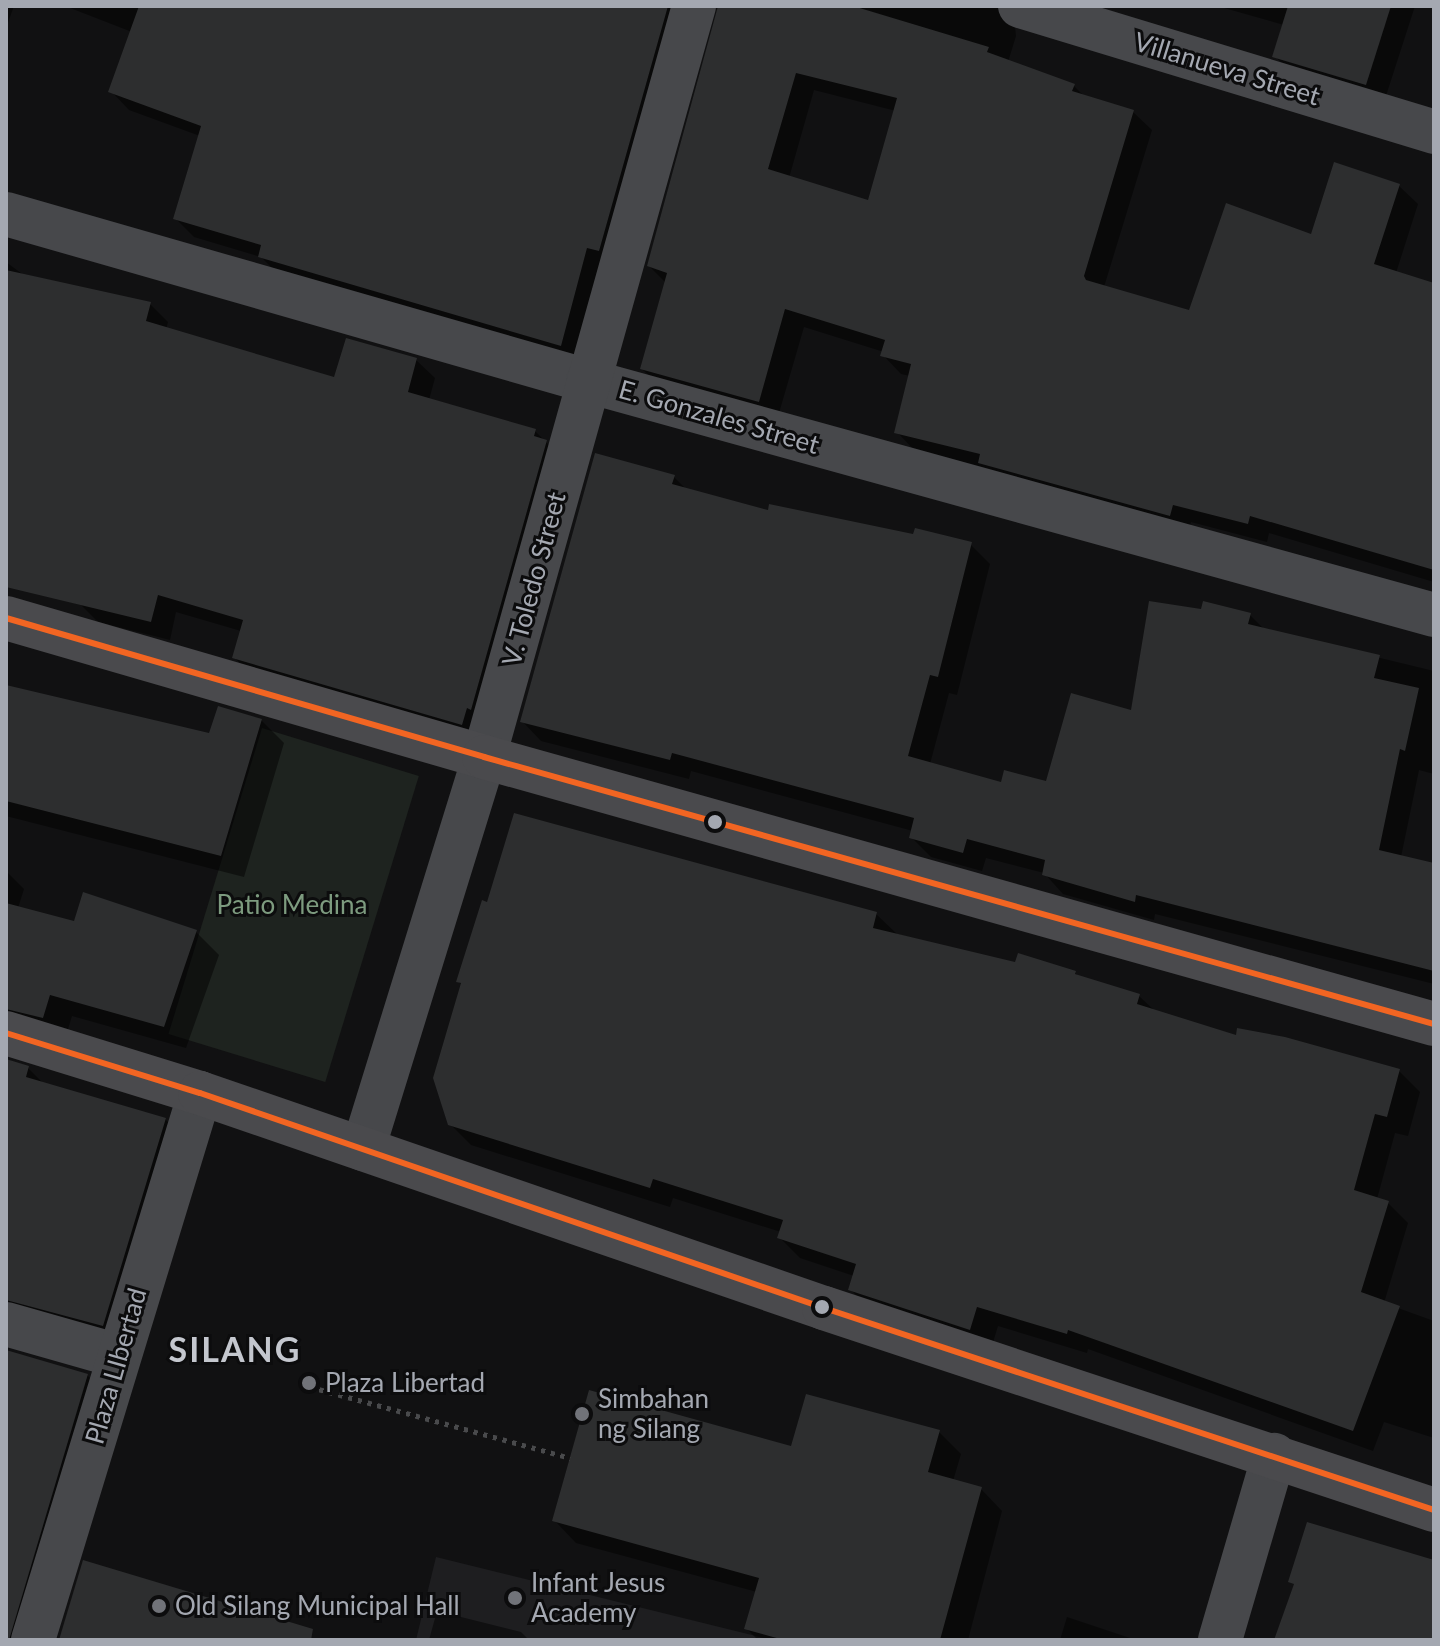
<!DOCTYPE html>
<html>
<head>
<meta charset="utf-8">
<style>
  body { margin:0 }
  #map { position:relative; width:1440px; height:1646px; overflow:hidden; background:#111112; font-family:Lato,sans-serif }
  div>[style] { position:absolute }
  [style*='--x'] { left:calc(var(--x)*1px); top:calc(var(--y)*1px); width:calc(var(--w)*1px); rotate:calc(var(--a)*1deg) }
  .built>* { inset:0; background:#1e1e20 }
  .green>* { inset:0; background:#1e231f; transform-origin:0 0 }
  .shadow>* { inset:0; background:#0007 }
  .building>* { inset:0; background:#2d2e2f }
  .path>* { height:5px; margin-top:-2.5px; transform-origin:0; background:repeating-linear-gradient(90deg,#494a4c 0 4px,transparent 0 10px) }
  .minor>* { height:44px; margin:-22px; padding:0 22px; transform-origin:22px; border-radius:22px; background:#47484b }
  .major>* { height:44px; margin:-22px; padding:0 22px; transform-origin:22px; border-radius:22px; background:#4a4a4d }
  .bus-1>* { height:6px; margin:-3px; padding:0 3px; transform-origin:3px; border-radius:3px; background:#f26522 }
  .dots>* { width:22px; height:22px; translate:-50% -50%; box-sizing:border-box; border:4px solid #0c0c0d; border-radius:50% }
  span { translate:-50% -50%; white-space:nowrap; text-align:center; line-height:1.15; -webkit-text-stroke:6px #0c0c0d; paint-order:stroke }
  .street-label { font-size:26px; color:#a4a8b1 }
  .park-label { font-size:26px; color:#7d9b7f }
  .poi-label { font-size:26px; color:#a4a8b1 }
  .left { translate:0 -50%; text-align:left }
  .district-label { font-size:34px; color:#c4c7ce; font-weight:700; letter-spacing:2px }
  .frame { position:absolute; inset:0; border:8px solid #a4a8b1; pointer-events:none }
</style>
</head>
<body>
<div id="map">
  <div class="built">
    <i style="clip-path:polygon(436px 1557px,772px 1640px,416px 1640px)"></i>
  </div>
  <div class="green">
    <i style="left:262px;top:728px;width:164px;height:320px;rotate:17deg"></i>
  </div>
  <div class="shadow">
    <i style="clip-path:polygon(6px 6px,14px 6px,6px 28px)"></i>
    <i style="clip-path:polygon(65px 6px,696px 6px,580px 363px,279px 275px,261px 257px,194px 237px,175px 218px,200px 136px,129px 110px,111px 91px,132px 32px)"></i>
    <i style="clip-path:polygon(evenodd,720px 6px,1023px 6px,1014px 17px,1016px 36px,1008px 62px,1074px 86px,1085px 97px,1133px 112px,1152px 130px,1104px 287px,1190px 312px,1399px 186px,1418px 204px,1396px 273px,1434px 285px,1434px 582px,1269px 533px,1267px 542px,1191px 522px,1188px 533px,915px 451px,897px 432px,910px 376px,901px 374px,883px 355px,884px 352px,804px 327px,777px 420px,661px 387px,642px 369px,666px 283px,649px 266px,720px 6px,814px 90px,896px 111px,869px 202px,789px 178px,814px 90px)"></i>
    <i style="clip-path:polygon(1217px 6px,1415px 6px,1384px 102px,1293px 75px,1275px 56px,1284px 25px)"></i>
    <i style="clip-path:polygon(6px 262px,25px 276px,150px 304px,168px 322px,166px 330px,335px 380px,416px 360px,435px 378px,429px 400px,535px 431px,564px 460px,480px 742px,252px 676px,234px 657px,241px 631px,176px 612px,170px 640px,98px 622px,81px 605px,6px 584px)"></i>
    <i style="clip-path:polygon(674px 477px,687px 490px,769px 513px,970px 544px,990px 564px,957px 695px,949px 693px,930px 764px,1003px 784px,1047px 784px,1132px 713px,1203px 612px,1250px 615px,1265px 630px,1434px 671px,1434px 774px,1419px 770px,1401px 857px,1434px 865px,1434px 984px,1155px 914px,1154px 920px,1063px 894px,1044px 873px,986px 858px,982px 871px,931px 857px,911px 837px,913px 831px,691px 771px,689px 779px,541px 741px,522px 721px)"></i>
    <i style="clip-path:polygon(6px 691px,211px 736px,261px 720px,284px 743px,244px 877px,6px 816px)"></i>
    <i style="clip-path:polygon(6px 871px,24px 889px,18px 908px,76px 924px,84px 894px,196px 932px,219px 955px,186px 1048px,72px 1016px,65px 1039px,6px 1046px)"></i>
    <i style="clip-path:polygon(876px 914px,897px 934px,1016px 964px,1075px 973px,1081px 978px,1139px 996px,1156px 1012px,1237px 1037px,1399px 1071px,1420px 1092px,1408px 1136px,1395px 1133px,1377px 1199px,1387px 1202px,1408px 1223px,1384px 1303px,1434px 1321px,1434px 1438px,1384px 1422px,1373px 1451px,1088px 1349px,1087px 1353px,998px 1326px,991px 1349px,870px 1309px,850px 1289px,854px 1276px,800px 1258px,779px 1237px,781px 1232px,673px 1198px,670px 1207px,471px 1145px,450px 1124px,462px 985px,458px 981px)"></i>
    <i style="clip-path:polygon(6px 1059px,28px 1068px,44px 1084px,165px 1119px,188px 1142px,125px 1347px,6px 1336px)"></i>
    <i style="clip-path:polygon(6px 1352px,87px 1375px,110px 1398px,38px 1640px,6px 1640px)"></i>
    <i style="clip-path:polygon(939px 1432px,961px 1454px,953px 1481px,981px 1489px,1002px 1511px,968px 1640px,758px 1640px,747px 1629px,757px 1592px,576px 1543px,555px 1521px,792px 1448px)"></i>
    <i style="clip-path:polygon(437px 1611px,521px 1632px,529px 1640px,429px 1640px)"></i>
    <i style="clip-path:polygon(1067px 1617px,1136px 1640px,1060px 1640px)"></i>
  </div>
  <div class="building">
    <i style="clip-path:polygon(139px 6px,668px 6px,599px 251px,587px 248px,561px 346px,258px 257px,261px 245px,173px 219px,201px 126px,108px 92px)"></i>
    <i style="clip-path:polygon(evenodd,718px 6px,853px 6px,989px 47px,987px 52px,1075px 84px,1072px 91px,1134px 110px,1084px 276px,1086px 280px,1189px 310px,1226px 203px,1311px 234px,1334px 162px,1400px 184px,1374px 264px,1434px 283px,1434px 570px,1250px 516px,1248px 524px,1173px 505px,1170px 516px,978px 463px,980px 454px,894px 433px,911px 364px,880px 356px,885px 340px,785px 309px,759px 402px,640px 369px,667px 273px,647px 266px,718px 6px,796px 73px,897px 98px,868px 200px,768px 169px,796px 73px)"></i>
    <i style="clip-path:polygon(1288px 6px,1391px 6px,1366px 85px,1272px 57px)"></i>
    <i style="clip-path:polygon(6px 270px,151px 302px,146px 321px,334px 377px,346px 338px,417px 358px,408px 392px,536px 429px,534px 436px,547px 440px,471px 710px,467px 708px,462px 725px,232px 658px,243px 620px,158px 595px,151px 622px,6px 587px)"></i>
    <i style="clip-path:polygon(595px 453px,675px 475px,672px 484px,768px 510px,769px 504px,913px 534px,915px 528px,972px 542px,938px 677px,930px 675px,908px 756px,1001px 782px,1004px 770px,1046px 781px,1071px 693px,1131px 710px,1149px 601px,1201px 609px,1203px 601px,1251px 613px,1248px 624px,1380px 655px,1374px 678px,1419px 688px,1405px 751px,1400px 749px,1379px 850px,1434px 863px,1434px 971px,1136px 895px,1135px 902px,1042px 875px,1045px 860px,967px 839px,963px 853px,909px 838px,914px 818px,672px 753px,670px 760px,520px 722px)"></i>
    <i style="clip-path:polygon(6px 685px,209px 733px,218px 706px,262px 719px,221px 856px,6px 801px)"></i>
    <i style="clip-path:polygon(514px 813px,877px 912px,873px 928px,1015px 962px,1018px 953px,1076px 971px,1075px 974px,1140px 994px,1137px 1004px,1236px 1035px,1237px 1028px,1285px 1037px,1400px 1069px,1387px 1117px,1375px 1114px,1354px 1190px,1389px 1201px,1361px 1292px,1400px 1306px,1353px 1431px,1068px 1330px,1067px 1334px,977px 1307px,970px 1330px,848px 1290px,856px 1264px,777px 1238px,783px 1220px,653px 1179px,650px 1188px,448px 1125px,433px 1078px,461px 983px,456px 982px,482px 900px,487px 902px)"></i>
    <i style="clip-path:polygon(83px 892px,197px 930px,164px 1027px,50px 995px,43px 1018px,6px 1009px,6px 903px,74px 921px)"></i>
    <i style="clip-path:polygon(6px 1059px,29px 1066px,26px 1077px,166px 1118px,103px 1326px,6px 1300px)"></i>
    <i style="clip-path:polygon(6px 1350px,88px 1374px,9px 1640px,6px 1640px)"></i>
    <i style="clip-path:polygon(589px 1390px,791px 1446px,806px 1394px,940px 1430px,928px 1472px,982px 1487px,940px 1640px,784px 1640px,744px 1629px,759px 1578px,552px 1521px)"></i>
    <i style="clip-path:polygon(1307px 1522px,1434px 1560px,1434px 1640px,1274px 1640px,1294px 1584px,1288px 1582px)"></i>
    <i style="clip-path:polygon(83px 1560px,313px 1629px,311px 1640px,59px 1640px)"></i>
  </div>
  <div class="path">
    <i style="--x:300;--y:1384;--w:280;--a:15.3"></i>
  </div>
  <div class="minor">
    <i style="--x:1020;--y:6;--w:433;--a:16.9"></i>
    <i style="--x:6;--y:214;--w:605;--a:16.01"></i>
    <i style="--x:588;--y:381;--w:878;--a:15.46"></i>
    <i style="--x:363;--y:1149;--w:410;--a:-72.8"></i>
    <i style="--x:484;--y:757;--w:780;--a:-74.38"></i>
    <i style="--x:6;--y:1324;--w:116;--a:15.9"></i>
    <i style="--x:33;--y:1640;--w:572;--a:-73.02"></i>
    <i style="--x:1220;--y:1640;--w:193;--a:-73.7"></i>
  </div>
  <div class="major">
    <i style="--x:6;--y:618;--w:498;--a:16.2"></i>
    <i style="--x:484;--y:757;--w:987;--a:15.7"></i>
    <i style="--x:6;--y:1033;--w:203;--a:17.2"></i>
    <i style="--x:200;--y:1093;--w:660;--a:19.01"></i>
    <i style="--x:824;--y:1308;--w:643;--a:18.32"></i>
  </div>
  <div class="bus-1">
    <i style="--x:6;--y:618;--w:498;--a:16.2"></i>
    <i style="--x:484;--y:757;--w:987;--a:15.7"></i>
    <i style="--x:6;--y:1033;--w:203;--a:17.2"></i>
    <i style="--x:200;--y:1093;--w:660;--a:19.01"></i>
    <i style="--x:824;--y:1308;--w:643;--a:18.32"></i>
  </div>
  <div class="dots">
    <i style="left:715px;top:822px;background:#a4a8b1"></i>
    <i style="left:822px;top:1307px;background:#a4a8b1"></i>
    <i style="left:309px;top:1383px;background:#717379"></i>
    <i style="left:582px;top:1414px;background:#717379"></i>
    <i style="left:515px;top:1598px;background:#717379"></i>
    <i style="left:159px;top:1606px;background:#717379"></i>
  </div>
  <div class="street-label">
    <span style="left:1227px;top:69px;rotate:17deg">Villanueva Street</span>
    <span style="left:719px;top:417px;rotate:16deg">E. Gonzales Street</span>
    <span style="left:534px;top:579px;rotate:-75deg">V. Toledo Street</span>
    <span style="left:116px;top:1366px;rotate:-74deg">Plaza LIbertad</span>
  </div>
  <div class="park-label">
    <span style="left:292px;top:905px">Patio Medina</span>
  </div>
  <div class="poi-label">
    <span class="left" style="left:325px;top:1383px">Plaza Libertad</span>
    <span class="left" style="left:598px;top:1414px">Simbahan<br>ng Silang</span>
    <span class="left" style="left:531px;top:1598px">Infant Jesus<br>Academy</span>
    <span class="left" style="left:175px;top:1606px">Old Silang Municipal Hall</span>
  </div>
  <div class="district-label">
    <span style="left:235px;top:1349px">SILANG</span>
  </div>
  <div class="frame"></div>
</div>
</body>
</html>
